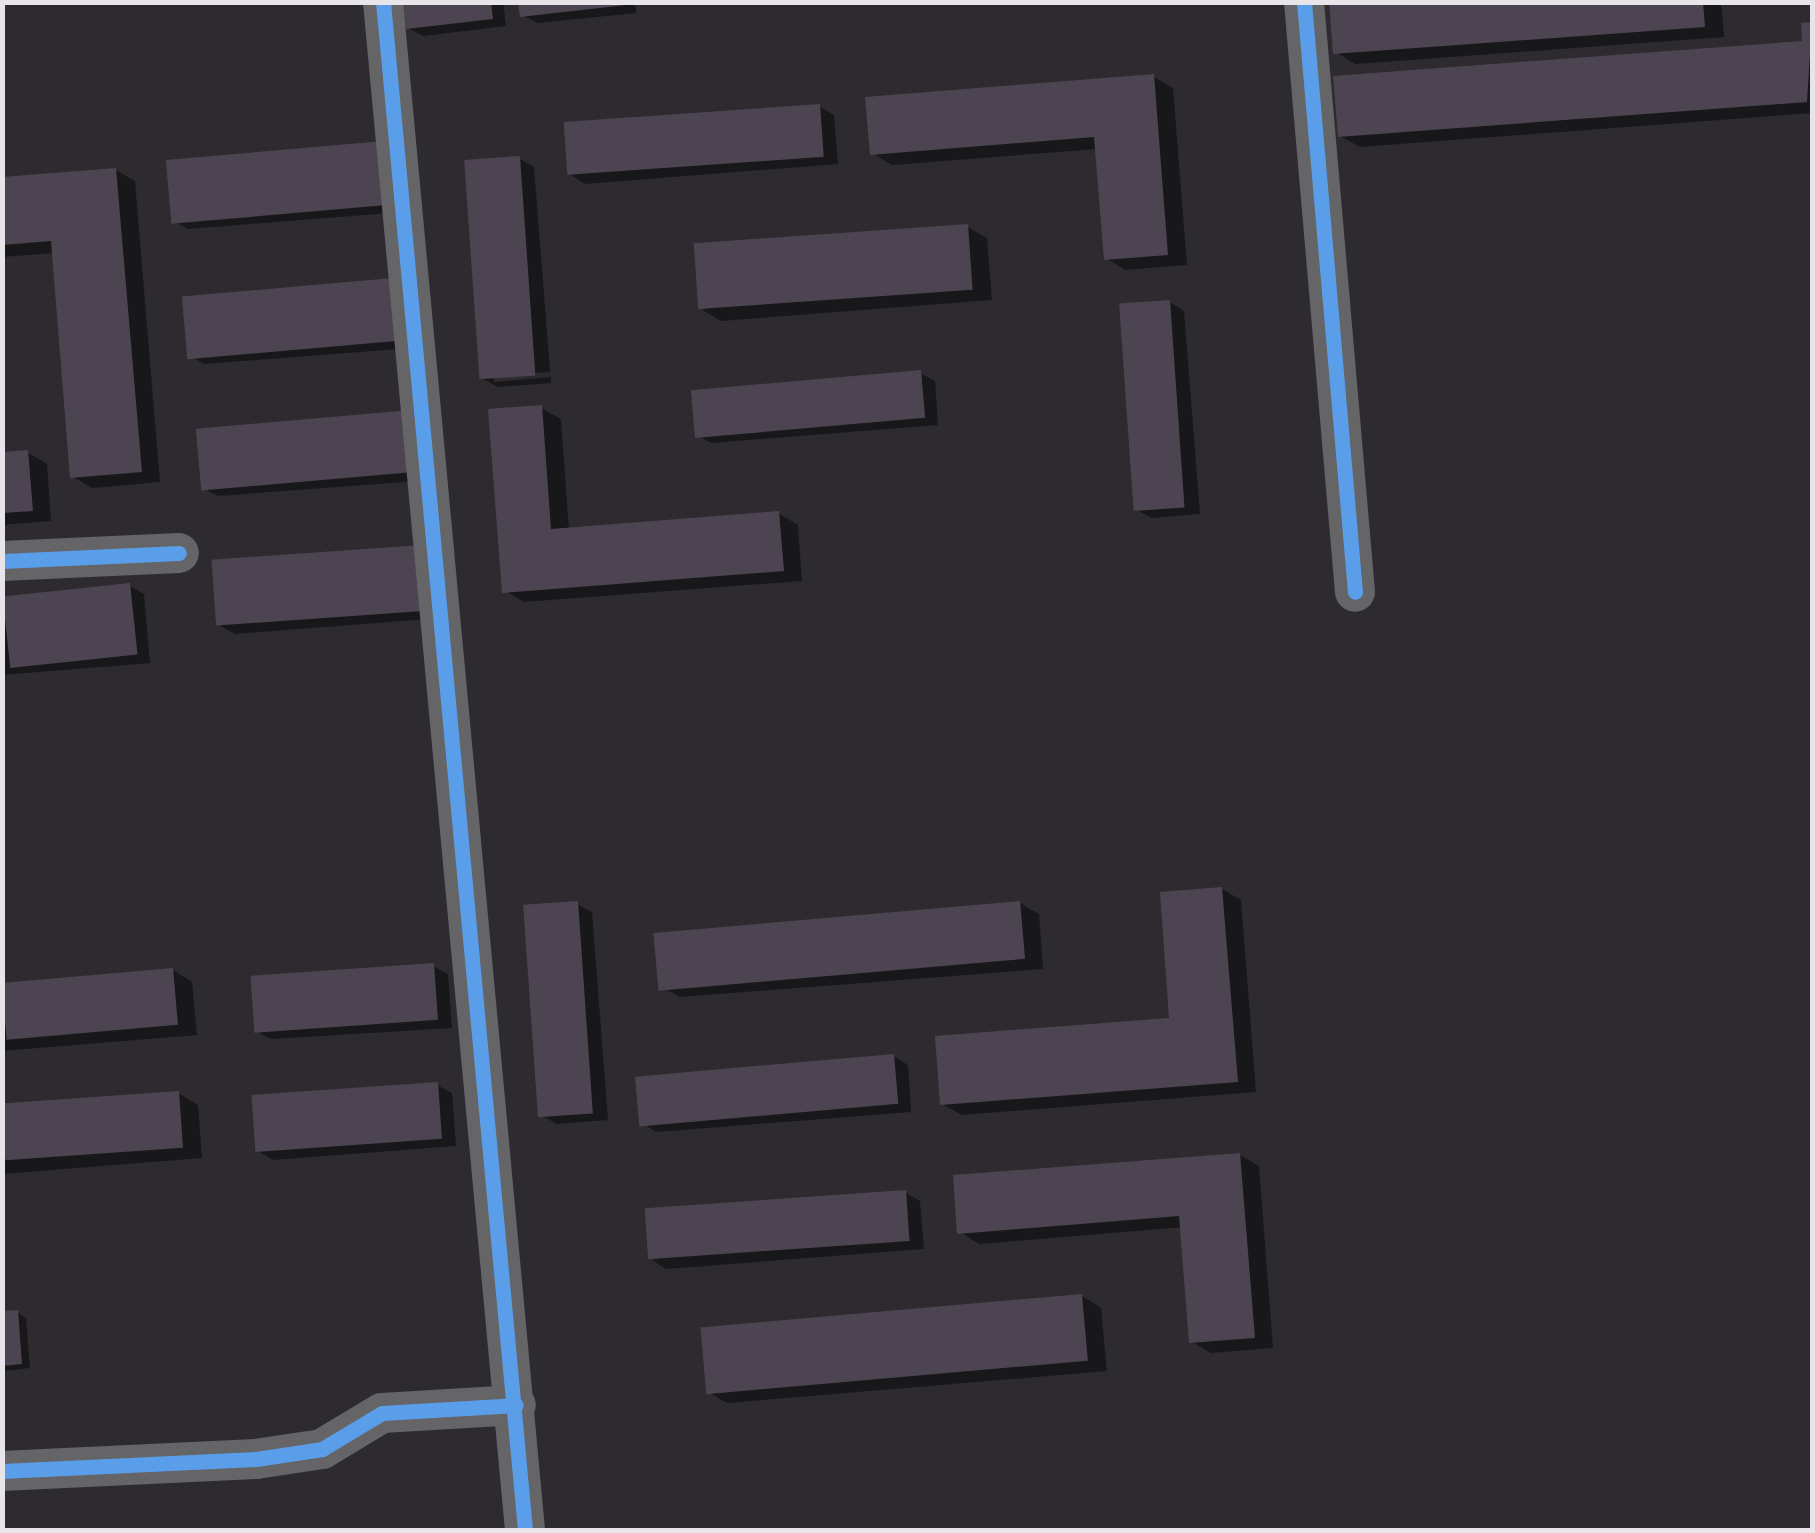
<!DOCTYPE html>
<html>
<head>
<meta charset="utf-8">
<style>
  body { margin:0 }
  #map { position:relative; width:1815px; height:1533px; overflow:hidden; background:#2d2b2f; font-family:"Titillium Web",sans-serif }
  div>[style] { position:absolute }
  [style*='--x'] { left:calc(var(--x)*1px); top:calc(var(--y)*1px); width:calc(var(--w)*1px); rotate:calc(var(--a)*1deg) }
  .shadow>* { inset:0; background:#0007 }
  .building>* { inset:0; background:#4c4551; transform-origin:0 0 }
  .minor>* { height:40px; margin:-20px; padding:0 20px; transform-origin:20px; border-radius:20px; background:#656466 }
  .cycleway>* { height:15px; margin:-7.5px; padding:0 7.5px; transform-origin:7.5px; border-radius:7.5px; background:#5a9eea }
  span { translate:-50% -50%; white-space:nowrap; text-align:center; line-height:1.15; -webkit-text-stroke:10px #242126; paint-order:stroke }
  .frame { position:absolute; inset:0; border:5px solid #e7e5e9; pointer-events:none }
</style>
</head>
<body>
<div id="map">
  <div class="shadow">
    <i style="clip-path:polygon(405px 2px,503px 2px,506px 26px,423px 36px,408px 28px)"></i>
    <i style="clip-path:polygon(521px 2px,635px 2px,636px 13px,537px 23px,522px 15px)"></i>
    <i style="clip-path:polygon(1332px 2px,1721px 2px,1724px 37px,1355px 64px,1336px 52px)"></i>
    <i style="clip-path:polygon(1812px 24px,1812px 113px,1360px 147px,1340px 136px,1805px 43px,1803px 25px)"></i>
    <i style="clip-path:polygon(1154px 77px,1173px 88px,1187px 265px,1125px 270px,1106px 258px,1097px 149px,892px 165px,872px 153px)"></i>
    <i style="clip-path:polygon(820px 107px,834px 115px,838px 164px,585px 184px,571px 175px)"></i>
    <i style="clip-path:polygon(384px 143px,403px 212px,188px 229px,173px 221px)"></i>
    <i style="clip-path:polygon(evenodd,520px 159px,534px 167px,551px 383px,498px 387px,483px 379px,520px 159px,550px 372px,550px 377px,494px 382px,494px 376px,550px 372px)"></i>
    <i style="clip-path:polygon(116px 170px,135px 181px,160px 482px,92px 488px,73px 477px,54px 253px,2px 257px,2px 180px)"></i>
    <i style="clip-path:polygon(967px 227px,987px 238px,992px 300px,721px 321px,702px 310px)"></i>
    <i style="clip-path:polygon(393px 281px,412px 348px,204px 364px,189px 355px)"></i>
    <i style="clip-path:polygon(1170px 302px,1184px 311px,1200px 514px,1152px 518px,1137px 510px)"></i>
    <i style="clip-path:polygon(920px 373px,935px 381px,938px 425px,711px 443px,697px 435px)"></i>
    <i style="clip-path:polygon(541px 408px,561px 419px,569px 530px,778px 513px,798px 525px,802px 581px,524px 602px,505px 591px)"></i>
    <i style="clip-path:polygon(411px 412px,430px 480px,218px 496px,203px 488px)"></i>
    <i style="clip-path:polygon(27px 452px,47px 464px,51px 521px,2px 525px,2px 454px)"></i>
    <i style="clip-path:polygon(422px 547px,441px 618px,235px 634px,220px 626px)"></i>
    <i style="clip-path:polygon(130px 586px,144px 594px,150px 663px,2px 675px,2px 597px)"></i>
    <i style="clip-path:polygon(1222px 889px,1241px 900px,1256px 1092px,962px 1115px,942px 1104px,1172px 1020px)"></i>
    <i style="clip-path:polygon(1020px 903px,1039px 914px,1043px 969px,680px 997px,660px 986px)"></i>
    <i style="clip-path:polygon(577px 904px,592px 912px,608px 1120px,557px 1124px,542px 1116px)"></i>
    <i style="clip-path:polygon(433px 966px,448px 974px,452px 1028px,271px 1039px,256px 1031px)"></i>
    <i style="clip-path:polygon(173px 970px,192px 982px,197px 1035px,2px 1051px,2px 984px)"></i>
    <i style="clip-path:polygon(893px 1056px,908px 1065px,911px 1112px,656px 1132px,642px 1123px)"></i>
    <i style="clip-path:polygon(437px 1085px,452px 1093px,456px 1146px,273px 1160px,258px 1151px)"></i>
    <i style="clip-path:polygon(178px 1093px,198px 1105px,202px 1158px,2px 1174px,2px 1108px)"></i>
    <i style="clip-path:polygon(1240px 1155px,1259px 1166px,1273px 1348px,1211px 1353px,1192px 1342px,1183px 1227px,979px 1244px,960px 1232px)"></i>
    <i style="clip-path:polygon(906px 1193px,920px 1201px,924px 1249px,666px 1269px,652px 1260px)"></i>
    <i style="clip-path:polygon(1082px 1296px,1101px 1308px,1107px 1371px,727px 1403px,708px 1392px)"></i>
    <i style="clip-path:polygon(17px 1312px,26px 1318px,30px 1368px,2px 1371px,2px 1313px)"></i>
  </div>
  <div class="building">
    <i style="clip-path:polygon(402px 2px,491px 2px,493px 19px,406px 29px)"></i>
    <i style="clip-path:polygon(518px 2px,626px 2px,626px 5px,520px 17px)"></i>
    <i style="clip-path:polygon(1329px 2px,1703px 2px,1705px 27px,1333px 54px)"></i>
    <i style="clip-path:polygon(1812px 22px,1807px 102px,1338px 137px,1333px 76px,1802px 41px,1801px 23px)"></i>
    <i style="clip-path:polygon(1154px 74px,1168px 255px,1104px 260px,1094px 137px,870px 155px,865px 97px)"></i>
    <i style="left:820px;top:104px;width:53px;height:257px;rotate:86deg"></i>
    <i style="left:384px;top:141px;width:64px;height:219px;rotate:85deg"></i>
    <i style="left:520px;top:156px;width:220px;height:56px;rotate:86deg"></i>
    <i style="clip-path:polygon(116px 168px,142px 472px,70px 478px,51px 241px,2px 245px,2px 177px)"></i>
    <i style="left:968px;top:224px;width:66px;height:275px;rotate:86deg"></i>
    <i style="left:393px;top:278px;width:63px;height:212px;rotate:85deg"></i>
    <i style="left:1170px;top:300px;width:208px;height:51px;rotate:86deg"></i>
    <i style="left:921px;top:370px;width:48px;height:231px;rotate:85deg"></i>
    <i style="clip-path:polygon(542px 405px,551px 529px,779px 511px,784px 571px,502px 593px,488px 409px)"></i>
    <i style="left:411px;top:410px;width:62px;height:216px;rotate:85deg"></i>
    <i style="clip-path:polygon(28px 450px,33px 511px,2px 513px,2px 452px)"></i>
    <i style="left:422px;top:545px;width:66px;height:211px;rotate:86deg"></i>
    <i style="left:130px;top:583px;width:72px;height:128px;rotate:84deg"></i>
    <i style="clip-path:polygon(1222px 887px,1238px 1082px,940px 1105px,935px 1036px,1169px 1018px,1160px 892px)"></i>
    <i style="left:578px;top:901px;width:213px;height:55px;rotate:86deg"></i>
    <i style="left:1020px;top:901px;width:58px;height:368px;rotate:85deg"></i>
    <i style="left:434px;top:963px;width:57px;height:184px;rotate:86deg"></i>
    <i style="left:173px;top:968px;width:57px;height:172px;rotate:85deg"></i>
    <i style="left:894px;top:1054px;width:50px;height:260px;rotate:85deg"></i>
    <i style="left:438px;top:1082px;width:57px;height:187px;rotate:86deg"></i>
    <i style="left:179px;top:1091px;width:57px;height:178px;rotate:86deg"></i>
    <i style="clip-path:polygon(1240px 1153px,1255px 1338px,1189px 1343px,1179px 1216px,957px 1234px,953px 1175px)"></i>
    <i style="left:906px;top:1190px;width:51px;height:262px;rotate:86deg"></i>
    <i style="left:1082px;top:1294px;width:67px;height:383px;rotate:85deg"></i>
    <i style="clip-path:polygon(18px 1310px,22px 1364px,2px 1366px,2px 1311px)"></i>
  </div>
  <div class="minor">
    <i style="--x:383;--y:2;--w:1535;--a:84.69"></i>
    <i style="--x:1304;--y:2;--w:592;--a:85.06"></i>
    <i style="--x:2;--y:561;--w:177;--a:-2.6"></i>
    <i style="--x:2;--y:1471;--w:254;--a:-2.7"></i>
    <i style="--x:256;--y:1459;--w:67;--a:-8.6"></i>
    <i style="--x:322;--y:1449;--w:70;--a:-31"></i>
    <i style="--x:382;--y:1413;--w:134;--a:-3.4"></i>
  </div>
  <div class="cycleway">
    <i style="--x:383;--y:2;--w:1535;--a:84.69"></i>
    <i style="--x:1304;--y:2;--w:592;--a:85.06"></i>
    <i style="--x:2;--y:561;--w:177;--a:-2.6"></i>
    <i style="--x:2;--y:1471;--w:254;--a:-2.7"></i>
    <i style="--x:256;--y:1459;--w:67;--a:-8.6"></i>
    <i style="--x:322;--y:1449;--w:70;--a:-31"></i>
    <i style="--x:382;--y:1413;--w:134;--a:-3.4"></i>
  </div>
  <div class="frame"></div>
</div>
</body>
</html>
